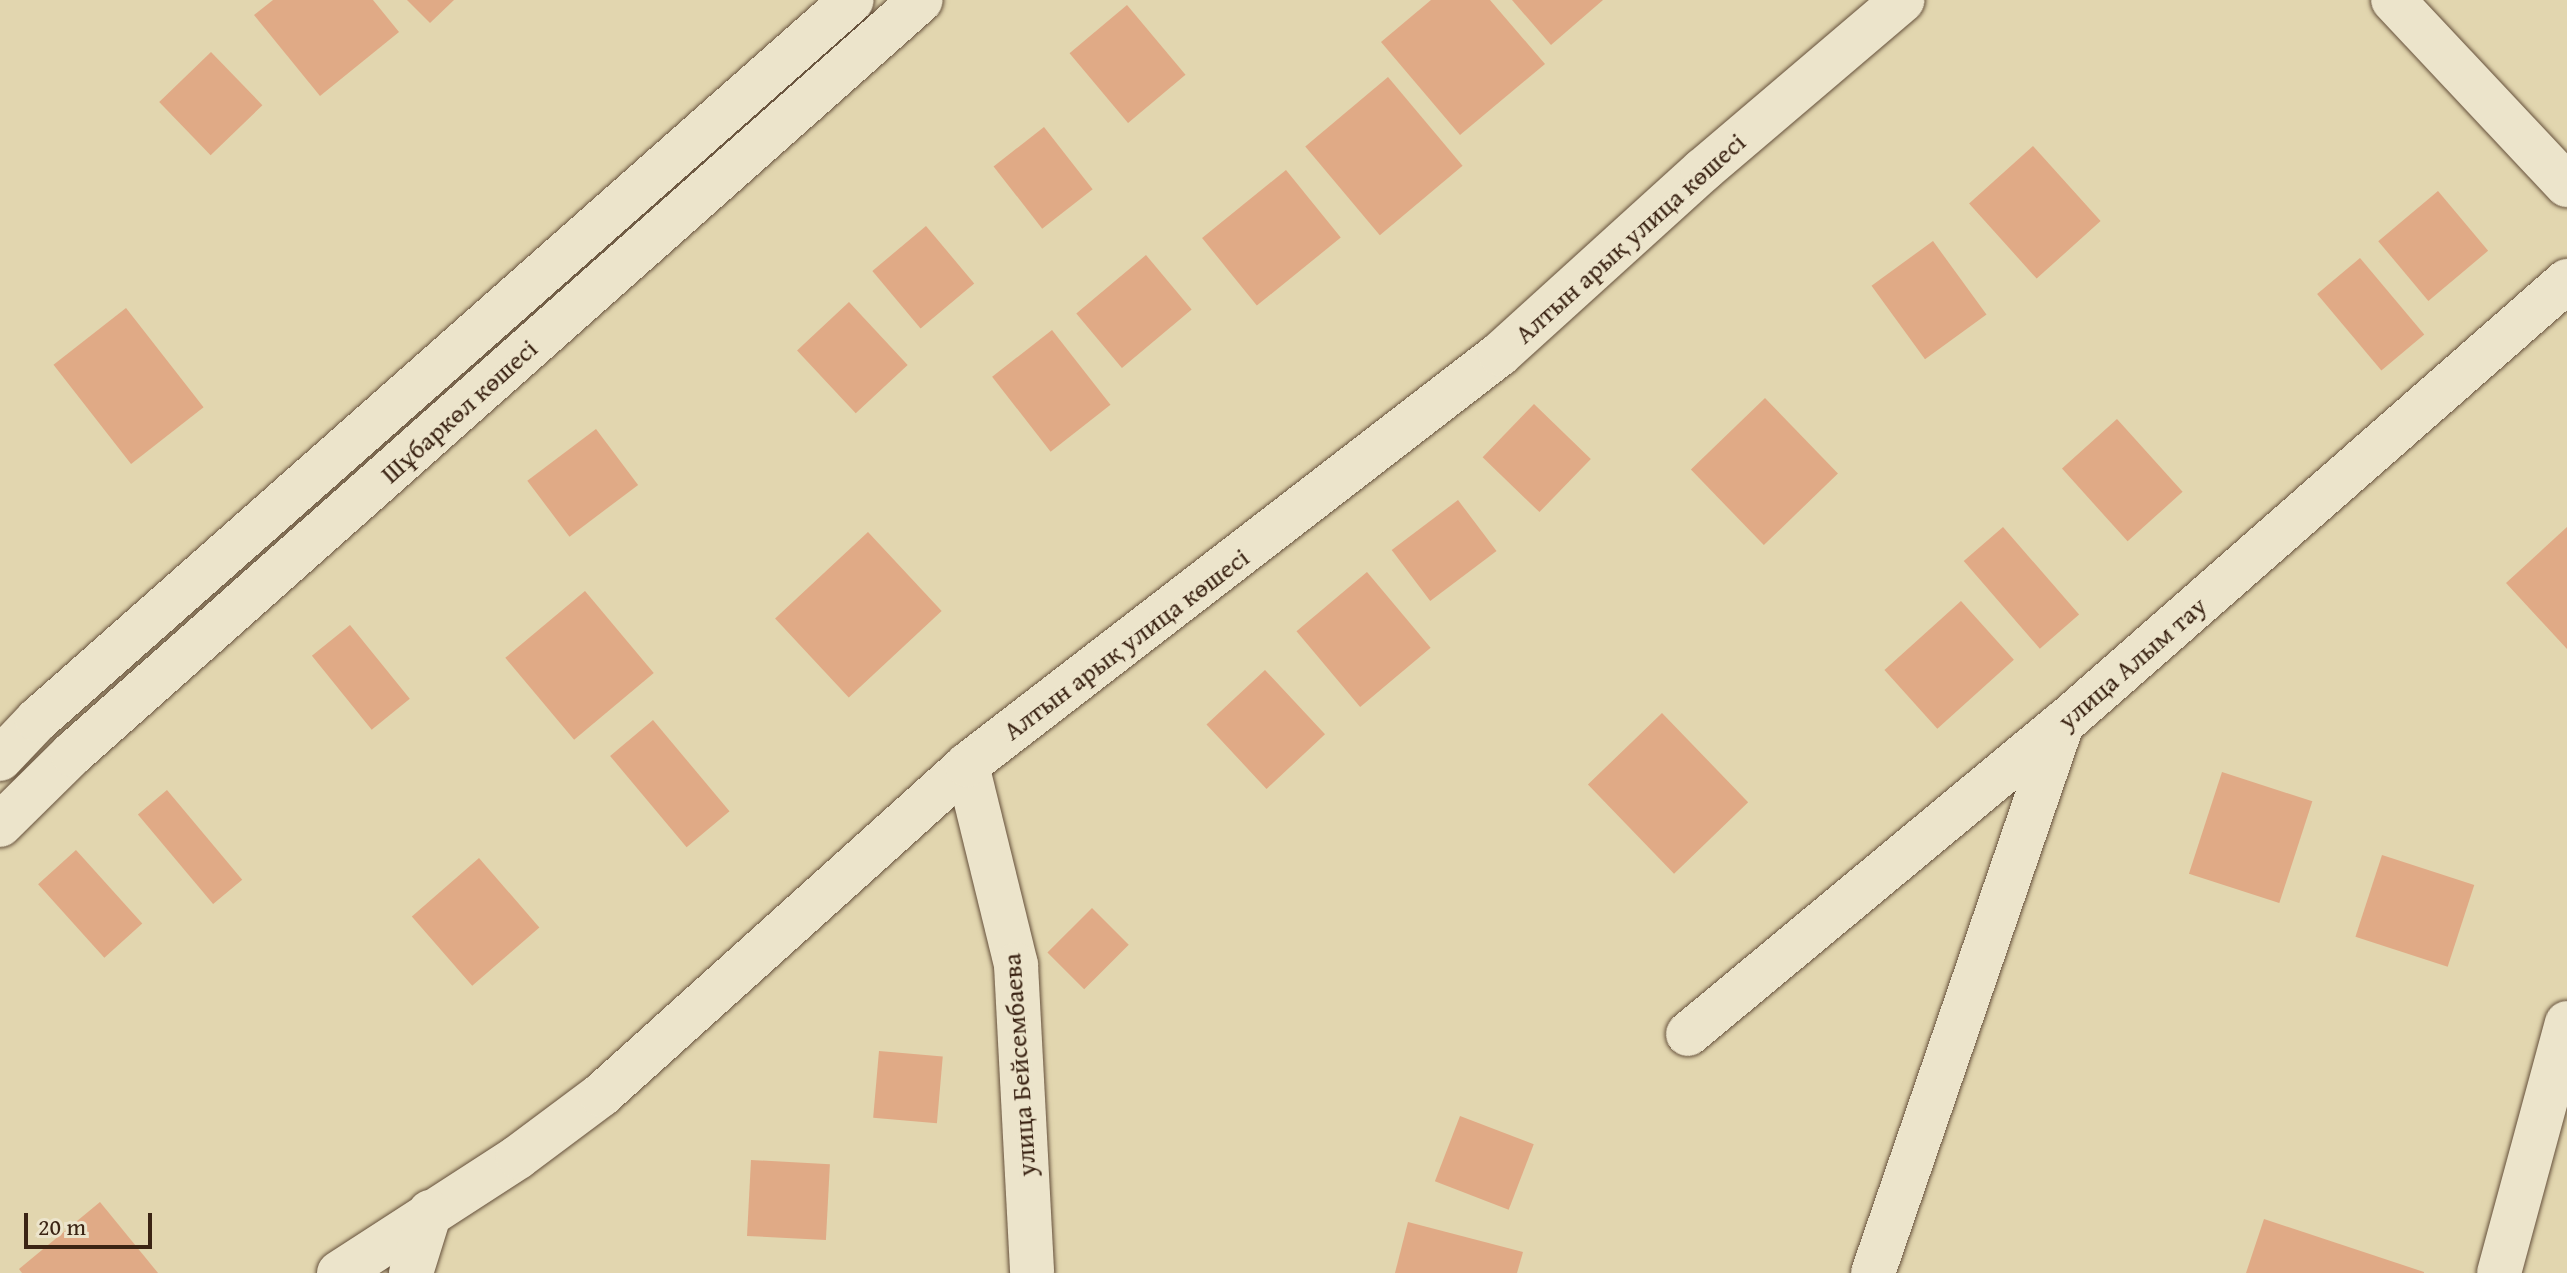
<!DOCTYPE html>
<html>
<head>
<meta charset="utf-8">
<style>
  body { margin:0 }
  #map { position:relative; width:2567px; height:1273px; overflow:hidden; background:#e2d6af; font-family:"Gentium Book Plus",serif }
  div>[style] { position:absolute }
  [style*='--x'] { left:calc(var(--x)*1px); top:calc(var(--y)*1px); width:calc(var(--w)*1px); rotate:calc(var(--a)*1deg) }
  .building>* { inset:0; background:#e0aa86; transform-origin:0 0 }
  .roads { filter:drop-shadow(0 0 2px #65503b) drop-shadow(0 0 2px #65503b) }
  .minor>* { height:44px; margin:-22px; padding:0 22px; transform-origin:22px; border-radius:22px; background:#ece4cb }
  span { translate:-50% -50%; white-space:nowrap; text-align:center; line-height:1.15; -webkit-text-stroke:7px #ece4cb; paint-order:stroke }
  .street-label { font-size:26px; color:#3b2414 }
  .scale { position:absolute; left:24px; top:1213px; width:128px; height:36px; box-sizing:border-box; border:4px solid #3b2414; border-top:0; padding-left:10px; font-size:24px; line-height:28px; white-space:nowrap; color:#3b2414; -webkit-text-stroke:6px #ece4cb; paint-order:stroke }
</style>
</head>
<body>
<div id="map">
  <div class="building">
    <i style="clip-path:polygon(273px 0,373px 0,399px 32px,320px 96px,254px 15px)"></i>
    <i style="clip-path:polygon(407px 0,454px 0,430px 23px)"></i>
    <i style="clip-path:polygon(1431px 0,1490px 0,1545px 64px,1460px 135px,1381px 42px)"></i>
    <i style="clip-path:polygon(1512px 0,1603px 0,1551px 45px)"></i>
    <i style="left:1127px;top:5px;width:91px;height:75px;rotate:50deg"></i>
    <i style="left:211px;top:52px;width:74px;height:72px;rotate:46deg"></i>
    <i style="left:1388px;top:77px;width:116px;height:108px;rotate:50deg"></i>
    <i style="left:1044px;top:127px;width:79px;height:64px;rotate:52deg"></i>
    <i style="left:2033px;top:146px;width:101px;height:86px;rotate:48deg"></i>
    <i style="left:1286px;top:170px;width:87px;height:108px;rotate:51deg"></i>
    <i style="left:2438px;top:191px;width:78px;height:78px;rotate:50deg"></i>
    <i style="left:926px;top:226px;width:75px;height:70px;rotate:50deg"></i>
    <i style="left:1933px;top:241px;width:91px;height:76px;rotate:54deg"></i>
    <i style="left:1146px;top:255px;width:71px;height:91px;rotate:50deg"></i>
    <i style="left:2360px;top:258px;width:100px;height:56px;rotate:50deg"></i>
    <i style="left:849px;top:302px;width:86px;height:71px;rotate:47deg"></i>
    <i style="left:126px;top:308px;width:126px;height:92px;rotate:52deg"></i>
    <i style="left:1052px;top:330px;width:95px;height:76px;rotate:52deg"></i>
    <i style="left:1765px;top:398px;width:105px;height:103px;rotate:46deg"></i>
    <i style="left:1534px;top:404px;width:79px;height:74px;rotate:44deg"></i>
    <i style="left:2117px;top:419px;width:98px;height:74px;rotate:48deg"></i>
    <i style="left:596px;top:429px;width:70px;height:86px;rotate:53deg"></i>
    <i style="left:1458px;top:500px;width:64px;height:83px;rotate:53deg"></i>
    <i style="left:2003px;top:527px;width:116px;height:52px;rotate:49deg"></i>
    <i style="clip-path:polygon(2567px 527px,2567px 649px,2506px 583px)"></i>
    <i style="left:868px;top:532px;width:108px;height:127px;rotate:47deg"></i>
    <i style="left:1367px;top:572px;width:99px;height:92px;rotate:50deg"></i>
    <i style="left:585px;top:591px;width:107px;height:104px;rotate:50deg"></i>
    <i style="left:1961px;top:601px;width:79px;height:103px;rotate:48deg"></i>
    <i style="left:350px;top:625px;width:95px;height:49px;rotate:51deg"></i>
    <i style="left:1265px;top:670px;width:88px;height:80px;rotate:47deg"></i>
    <i style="left:1662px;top:713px;width:124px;height:103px;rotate:46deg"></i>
    <i style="left:653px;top:720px;width:119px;height:56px;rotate:50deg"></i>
    <i style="left:2222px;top:772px;width:95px;height:107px;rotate:18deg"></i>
    <i style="left:167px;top:790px;width:117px;height:38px;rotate:50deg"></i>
    <i style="left:76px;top:850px;width:99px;height:51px;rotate:48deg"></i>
    <i style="left:2382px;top:855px;width:97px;height:86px;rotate:18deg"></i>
    <i style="left:479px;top:858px;width:92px;height:89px;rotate:49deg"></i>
    <i style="left:1092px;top:908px;width:52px;height:63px;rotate:45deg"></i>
    <i style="left:879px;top:1051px;width:64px;height:67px;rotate:5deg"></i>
    <i style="left:1460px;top:1116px;width:79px;height:70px;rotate:21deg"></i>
    <i style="left:751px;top:1160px;width:79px;height:76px;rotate:3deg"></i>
    <i style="clip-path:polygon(100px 1202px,158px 1273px,22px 1273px,19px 1269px)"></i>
    <i style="clip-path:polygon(2264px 1219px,2424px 1272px,2424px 1273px,2246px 1273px)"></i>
    <i style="clip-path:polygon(1408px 1222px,1523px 1252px,1517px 1273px,1395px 1273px)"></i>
  </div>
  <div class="roads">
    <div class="minor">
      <i style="--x:2393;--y:0;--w:254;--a:46.8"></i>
      <i style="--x:0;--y:759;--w:54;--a:-46.5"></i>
      <i style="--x:37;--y:720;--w:1087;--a:-41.46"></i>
      <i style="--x:967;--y:765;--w:206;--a:76.2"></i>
      <i style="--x:1016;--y:965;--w:308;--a:87"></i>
      <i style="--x:0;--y:825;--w:101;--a:-44.6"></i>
      <i style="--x:72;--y:754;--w:1135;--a:-41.61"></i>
      <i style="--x:1688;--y:1034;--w:486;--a:-39.7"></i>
      <i style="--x:2062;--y:724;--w:672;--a:-41.26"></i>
      <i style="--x:339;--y:1273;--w:213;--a:-32.9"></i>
      <i style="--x:518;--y:1157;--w:104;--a:-36.8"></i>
      <i style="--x:601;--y:1095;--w:493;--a:-42"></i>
      <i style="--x:967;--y:765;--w:673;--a:-37.64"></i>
      <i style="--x:1500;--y:354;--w:274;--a:-42.2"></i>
      <i style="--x:1703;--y:170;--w:262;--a:-40.4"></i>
      <i style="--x:411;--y:1273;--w:64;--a:-72.7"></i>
      <i style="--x:1873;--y:1273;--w:581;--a:-71"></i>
      <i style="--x:2499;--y:1273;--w:259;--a:-74.8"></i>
    </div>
  </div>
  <div class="street-label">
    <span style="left:1630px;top:238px;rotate:-42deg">Алтын арық улица көшесі</span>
    <span style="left:459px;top:411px;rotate:-42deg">Шұбаркөл көшесі</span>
    <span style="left:1126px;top:644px;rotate:-37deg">Алтын арық улица көшесі</span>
    <span style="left:2132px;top:663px;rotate:-41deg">улица Алым тау</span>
    <span style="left:1019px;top:1065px;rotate:-94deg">улица Бейсембаева</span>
  </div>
  <div class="scale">20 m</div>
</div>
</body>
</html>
